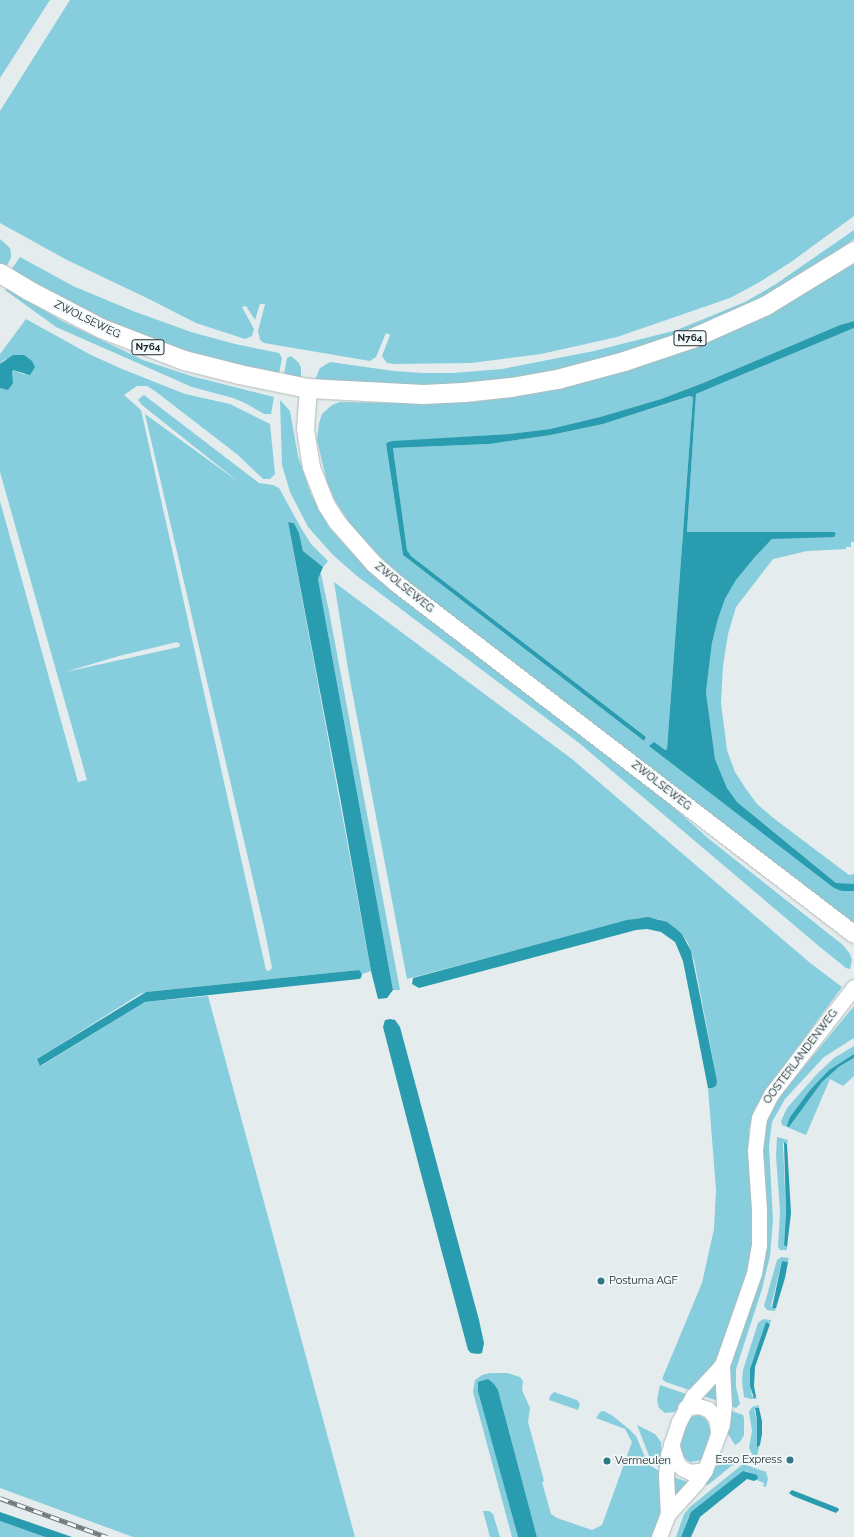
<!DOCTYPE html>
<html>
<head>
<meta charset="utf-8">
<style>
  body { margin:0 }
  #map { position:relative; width:854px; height:1537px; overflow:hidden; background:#e4ecee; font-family:Raleway,sans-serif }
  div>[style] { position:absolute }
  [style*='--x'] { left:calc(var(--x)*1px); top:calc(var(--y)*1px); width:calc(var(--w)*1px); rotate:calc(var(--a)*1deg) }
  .green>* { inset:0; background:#86cedd }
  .water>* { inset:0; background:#2a9caf }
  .roads { filter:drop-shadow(0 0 1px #b2babb) drop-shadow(0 0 1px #b2babb) }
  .tertiary>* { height:15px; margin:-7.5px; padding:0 7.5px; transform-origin:7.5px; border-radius:7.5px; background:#fff }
  .secondary>* { height:17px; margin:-8.5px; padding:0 8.5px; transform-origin:8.5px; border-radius:8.5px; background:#fff }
  .primary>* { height:19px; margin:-9.5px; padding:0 9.5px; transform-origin:9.5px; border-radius:9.5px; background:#fff }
  .rail>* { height:4.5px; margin-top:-2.25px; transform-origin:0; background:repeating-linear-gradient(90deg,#f1f9fb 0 9px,#73787a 0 18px); box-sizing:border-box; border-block:1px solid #73787a }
  .dots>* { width:11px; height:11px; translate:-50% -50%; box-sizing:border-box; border:2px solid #f1f9fb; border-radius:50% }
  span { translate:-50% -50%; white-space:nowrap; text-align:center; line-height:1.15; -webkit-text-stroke:3.5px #f1f9fb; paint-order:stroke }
  .shield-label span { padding:1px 3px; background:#f1f9fb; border:1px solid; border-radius:3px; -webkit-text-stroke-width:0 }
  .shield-label { font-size:10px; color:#232627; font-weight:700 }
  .street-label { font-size:11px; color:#232627 }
  .poi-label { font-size:11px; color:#232627 }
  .left { translate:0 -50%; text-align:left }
  .right { translate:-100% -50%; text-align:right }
</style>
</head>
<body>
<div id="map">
  <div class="green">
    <i style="clip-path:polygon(0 0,50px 0,0 78px)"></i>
    <i style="clip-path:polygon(70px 0,854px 0,854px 216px,791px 262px,758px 283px,730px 298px,617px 337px,541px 354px,471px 363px,395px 364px,387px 363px,382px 356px,390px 335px,386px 333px,376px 357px,370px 361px,264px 343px,260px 340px,258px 331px,265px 304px,260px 304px,255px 320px,246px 306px,242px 307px,254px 329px,252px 336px,245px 339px,196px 323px,147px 298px,67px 260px,0 223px,0 111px)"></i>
    <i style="clip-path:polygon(854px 230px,854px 239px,786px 288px,750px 309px,620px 357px,510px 380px,427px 386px,315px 380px,320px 368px,330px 362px,394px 371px,423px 373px,453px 373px,502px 369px,594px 351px,677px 330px,745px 302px,776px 284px)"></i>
    <i style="clip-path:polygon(0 239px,10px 248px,11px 253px,11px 258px,6px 267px,0 263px)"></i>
    <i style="clip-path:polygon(20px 257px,73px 286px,133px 311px,191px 332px,235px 344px,279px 353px,282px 358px,279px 374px,204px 357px,120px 328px,11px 270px)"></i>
    <i style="clip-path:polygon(854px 257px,854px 321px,840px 325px,703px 383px,661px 399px,600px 417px,550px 429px,509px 434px,388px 442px,386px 444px,403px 555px,644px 741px,646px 737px,411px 556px,407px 550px,393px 448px,490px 444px,551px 435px,603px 424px,691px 396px,693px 397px,667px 749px,665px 750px,650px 746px,842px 891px,854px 891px,854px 923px,437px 607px,391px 568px,354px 530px,334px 499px,327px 482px,317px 440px,319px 423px,322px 414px,332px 405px,340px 402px,394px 403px,475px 402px,537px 392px,597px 377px)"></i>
    <i style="clip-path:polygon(8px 288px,62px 321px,143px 360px,191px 376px,274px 397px,271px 414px,264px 414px,245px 403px,233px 398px,192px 387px,56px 327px,5px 290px)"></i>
    <i style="clip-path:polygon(evenodd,26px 319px,91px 355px,122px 369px,185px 394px,230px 404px,270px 424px,275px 474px,270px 479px,263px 479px,238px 455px,155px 391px,147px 386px,137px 386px,124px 395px,141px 410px,257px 930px,266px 970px,269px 971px,272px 968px,264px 927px,145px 414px,240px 483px,142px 405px,138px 400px,141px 397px,144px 395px,259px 483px,273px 485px,279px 488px,301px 528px,311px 544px,328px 561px,323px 567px,303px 551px,299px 533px,294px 523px,288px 522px,371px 971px,362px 974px,359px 970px,146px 992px,140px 994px,37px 1059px,41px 1066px,145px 1002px,208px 996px,355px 1537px,133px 1537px,0 1488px,0 501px,78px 782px,87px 780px,0 472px,0 388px,8px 389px,13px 370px,26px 375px,5px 359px,0 364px,0 354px,26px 319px,177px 642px,180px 644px,179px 647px,65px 672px,119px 656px,177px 642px)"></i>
    <i style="clip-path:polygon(854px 328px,854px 542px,851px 542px,851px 547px,846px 547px,846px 549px,807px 551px,773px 559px,736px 607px,728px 634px,723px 666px,721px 703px,727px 750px,735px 772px,746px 789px,757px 804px,772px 817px,849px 875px,854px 874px,854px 884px,842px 884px,836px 883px,737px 802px,727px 788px,715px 759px,706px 692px,712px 643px,718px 619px,725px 599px,736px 580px,755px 557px,772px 539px,836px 533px,834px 532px,687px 532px,696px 394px)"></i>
    <i style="clip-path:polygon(291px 356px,298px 362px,301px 367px,301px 377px,284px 374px,287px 358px)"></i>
    <i style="clip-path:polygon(280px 400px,290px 411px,298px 456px,311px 494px,329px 527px,347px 547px,372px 570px,670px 804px,709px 839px,843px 945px,850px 954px,852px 960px,850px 969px,846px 968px,820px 947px,579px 743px,357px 576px,333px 555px,308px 527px,290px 492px,282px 465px)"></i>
    <i style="clip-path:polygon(319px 574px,321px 574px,329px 611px,400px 990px,393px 990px,318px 579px)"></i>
    <i style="clip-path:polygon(334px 582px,572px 759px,809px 962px,842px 987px,765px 1092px,754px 1110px,749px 1129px,749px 1142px,754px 1232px,750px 1264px,724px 1343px,713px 1365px,692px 1391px,666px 1382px,662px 1379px,702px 1283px,714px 1229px,716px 1190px,708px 1088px,712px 1088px,717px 1081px,694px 960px,688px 943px,682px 934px,658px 919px,638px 918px,407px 979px,349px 675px)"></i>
    <i style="clip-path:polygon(854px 1006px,854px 1038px,824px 1057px,785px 1099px,772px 1122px,769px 1146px,773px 1220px,770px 1256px,762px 1289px,736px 1369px,736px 1387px,740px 1404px,736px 1408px,729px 1405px,729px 1369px,761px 1275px,766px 1247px,766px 1208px,762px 1149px,766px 1120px,779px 1097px)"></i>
    <i style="clip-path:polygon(854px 1046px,854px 1054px,829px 1070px,810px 1090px,790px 1117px,789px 1127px,822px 1082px,840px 1066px,854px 1058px,854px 1076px,843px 1086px,830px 1079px,806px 1135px,782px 1125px,781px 1121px,787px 1108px,817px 1074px,834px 1058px)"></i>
    <i style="clip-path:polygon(777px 1137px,788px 1140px,787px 1144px,784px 1142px,783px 1144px,786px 1213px,784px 1245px,787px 1247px,787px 1250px,780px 1250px,778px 1247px,780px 1211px,776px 1156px)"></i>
    <i style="clip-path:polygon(781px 1257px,789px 1258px,788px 1262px,782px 1261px,771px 1306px,772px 1308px,776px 1308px,775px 1311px,767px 1310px,764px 1306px,777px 1260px)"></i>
    <i style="clip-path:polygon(763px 1319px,771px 1320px,770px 1324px,768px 1322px,750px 1369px,751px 1390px,752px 1396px,756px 1397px,757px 1399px,751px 1399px,744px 1397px,742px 1381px,743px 1370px,758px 1323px)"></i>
    <i style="clip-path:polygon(490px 1373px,507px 1373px,520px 1377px,523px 1381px,522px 1390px,530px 1408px,528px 1422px,544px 1481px,542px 1482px,551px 1514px,557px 1518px,592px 1530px,602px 1525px,632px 1442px,625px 1429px,596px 1418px,600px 1412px,604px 1411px,613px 1416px,630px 1430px,636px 1436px,648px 1464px,662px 1473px,662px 1504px,654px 1537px,537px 1537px,498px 1390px,502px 1478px,518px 1537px,512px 1537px,473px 1392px,475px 1380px,482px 1375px)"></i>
    <i style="clip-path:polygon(719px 1373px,721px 1402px,700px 1395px)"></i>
    <i style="clip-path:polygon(660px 1385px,689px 1395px,675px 1412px,665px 1413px,659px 1408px,657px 1400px)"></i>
    <i style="clip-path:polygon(554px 1392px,577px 1400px,580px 1404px,578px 1410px,549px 1400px,550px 1396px)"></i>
    <i style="clip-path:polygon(759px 1405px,759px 1408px,754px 1409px,757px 1420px,757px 1447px,759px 1447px,757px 1457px,752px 1454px,749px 1448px,752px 1431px,749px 1412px,752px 1407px)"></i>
    <i style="clip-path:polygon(729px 1410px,743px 1415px,744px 1418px,744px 1435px,740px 1442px,735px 1445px,728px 1434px)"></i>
    <i style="clip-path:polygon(699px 1415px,706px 1419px,711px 1430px,702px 1460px,690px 1462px,682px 1456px,680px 1449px,683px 1435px,683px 1428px,690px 1417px)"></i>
    <i style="clip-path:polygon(637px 1425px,655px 1434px,661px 1442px,662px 1469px,651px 1461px)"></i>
    <i style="clip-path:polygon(724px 1463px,735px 1463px,708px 1485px,702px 1483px,714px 1467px)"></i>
    <i style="clip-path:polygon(743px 1464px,766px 1472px,768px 1479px,766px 1487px,763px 1486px,764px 1483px,757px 1480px,758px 1479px,746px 1471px,689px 1516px,681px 1537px,676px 1537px,684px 1514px,691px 1506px)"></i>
    <i style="clip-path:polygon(670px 1476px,691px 1483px,675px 1500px)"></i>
    <i style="clip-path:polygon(483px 1511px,489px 1511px,493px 1514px,500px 1537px,490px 1537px)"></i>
    <i style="clip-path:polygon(0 1521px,45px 1537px,0 1537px)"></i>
  </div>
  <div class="water">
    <i style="clip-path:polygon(854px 321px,854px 328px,696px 394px,687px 532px,834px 532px,836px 533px,834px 537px,772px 539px,755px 557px,736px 580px,725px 599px,718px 619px,712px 643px,706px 692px,715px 759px,727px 788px,737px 802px,836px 883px,854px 884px,854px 891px,842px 891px,834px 888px,649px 746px,654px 742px,665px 750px,667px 749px,693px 397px,690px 396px,603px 424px,551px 435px,490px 444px,393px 448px,407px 550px,411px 556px,646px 737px,644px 741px,403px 555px,386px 444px,388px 442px,393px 441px,509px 434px,550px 429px,600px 417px,661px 399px,703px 383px,840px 325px)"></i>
    <i style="clip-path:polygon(13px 355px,24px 355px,32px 361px,35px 367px,30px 375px,13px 370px,12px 373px,13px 383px,8px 390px,0 388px,0 364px)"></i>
    <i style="clip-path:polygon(288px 522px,294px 523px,299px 533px,303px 551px,323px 567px,318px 579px,393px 990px,387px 998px,378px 999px,371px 971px,340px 797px)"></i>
    <i style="clip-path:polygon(648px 917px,667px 922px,675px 928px,682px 934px,691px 951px,717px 1081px,716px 1086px,712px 1088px,708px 1088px,683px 961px,675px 942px,661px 932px,647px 929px,636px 930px,419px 988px,412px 984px,413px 978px,627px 920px)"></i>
    <i style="clip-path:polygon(359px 970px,362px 974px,361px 978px,359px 979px,145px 1002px,40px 1066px,37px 1059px,146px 992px)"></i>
    <i style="clip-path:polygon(390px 1019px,395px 1020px,400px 1027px,479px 1320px,484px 1343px,482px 1353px,478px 1354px,471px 1353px,468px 1350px,420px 1170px,383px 1027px,385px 1020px)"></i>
    <i style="clip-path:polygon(854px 1054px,854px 1058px,840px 1066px,822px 1082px,789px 1127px,787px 1126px,790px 1117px,810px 1090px,829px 1070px)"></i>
    <i style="clip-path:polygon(784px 1142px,787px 1144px,791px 1213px,787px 1247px,784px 1245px,786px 1213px)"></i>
    <i style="clip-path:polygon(782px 1261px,788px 1262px,785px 1278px,776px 1308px,772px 1308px)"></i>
    <i style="clip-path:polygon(766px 1322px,770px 1324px,755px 1367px,754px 1386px,756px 1397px,754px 1398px,750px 1386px,750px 1369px)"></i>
    <i style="clip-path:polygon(488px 1379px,494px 1384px,498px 1390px,537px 1537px,518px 1537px,478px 1391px,478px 1382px)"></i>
    <i style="clip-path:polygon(755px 1408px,759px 1408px,762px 1421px,762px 1434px,760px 1445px,758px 1447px,757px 1447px,757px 1420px)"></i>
    <i style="clip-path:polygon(743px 1471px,757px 1475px,758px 1479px,754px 1481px,747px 1479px,700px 1517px,691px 1537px,681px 1537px,691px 1512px)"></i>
    <i style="clip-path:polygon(792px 1490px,838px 1508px,839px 1510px,836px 1513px,793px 1496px,789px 1493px)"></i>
    <i style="clip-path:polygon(0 1512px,72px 1537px,45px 1537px,0 1521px)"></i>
  </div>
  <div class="roads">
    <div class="tertiary">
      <i style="--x:685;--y:1408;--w:13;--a:-9"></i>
      <i style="--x:698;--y:1406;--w:10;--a:17"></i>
      <i style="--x:708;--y:1409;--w:12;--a:48"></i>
      <i style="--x:716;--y:1418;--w:14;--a:82"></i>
      <i style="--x:671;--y:1444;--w:20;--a:72"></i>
      <i style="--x:677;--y:1463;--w:7;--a:45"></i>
      <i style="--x:682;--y:1468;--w:9;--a:27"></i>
      <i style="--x:690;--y:1472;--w:15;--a:-8"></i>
      <i style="--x:668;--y:1514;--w:39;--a:-93"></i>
      <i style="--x:666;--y:1475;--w:20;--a:-84"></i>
      <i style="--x:668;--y:1455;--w:35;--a:-72"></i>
      <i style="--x:679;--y:1422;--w:30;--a:-62"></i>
      <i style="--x:693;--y:1396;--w:42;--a:-46.9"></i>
      <i style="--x:659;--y:1537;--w:25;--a:-69"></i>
      <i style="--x:668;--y:1514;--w:42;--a:-47.9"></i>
      <i style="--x:696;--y:1483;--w:16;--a:-55"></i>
      <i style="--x:705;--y:1470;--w:49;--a:-69.7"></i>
      <i style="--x:722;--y:1424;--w:18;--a:-84"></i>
      <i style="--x:724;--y:1406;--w:41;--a:-92.8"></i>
      <i style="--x:722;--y:1365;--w:97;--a:-70.8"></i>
      <i style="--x:754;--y:1273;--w:27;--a:-80"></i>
      <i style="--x:759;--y:1246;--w:37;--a:-90"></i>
      <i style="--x:759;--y:1209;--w:59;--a:-93.9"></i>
      <i style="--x:755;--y:1150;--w:32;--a:-83"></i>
      <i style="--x:759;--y:1118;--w:28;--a:-63"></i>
      <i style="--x:772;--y:1093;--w:134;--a:-52.3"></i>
    </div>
    <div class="secondary">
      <i style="--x:308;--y:388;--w:41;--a:94.2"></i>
      <i style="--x:305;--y:429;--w:38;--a:81"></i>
      <i style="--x:311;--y:467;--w:41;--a:68.5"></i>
      <i style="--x:326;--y:505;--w:20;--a:57"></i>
      <i style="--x:337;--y:522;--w:55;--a:48.7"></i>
      <i style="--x:373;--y:563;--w:30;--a:41"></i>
      <i style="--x:396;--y:583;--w:577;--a:37.47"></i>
    </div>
    <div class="primary">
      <i style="--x:0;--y:273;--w:33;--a:31"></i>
      <i style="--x:28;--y:290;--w:82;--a:27.5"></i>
      <i style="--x:101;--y:328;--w:89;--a:21.1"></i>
      <i style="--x:184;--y:360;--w:57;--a:14.3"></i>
      <i style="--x:239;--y:374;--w:70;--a:11.5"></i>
      <i style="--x:308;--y:388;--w:115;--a:3"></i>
      <i style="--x:423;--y:394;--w:40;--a:-2.9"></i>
      <i style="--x:463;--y:392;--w:48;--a:-5.9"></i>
      <i style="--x:511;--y:387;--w:47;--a:-9.9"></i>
      <i style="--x:557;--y:379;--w:69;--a:-15"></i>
      <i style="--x:624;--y:361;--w:72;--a:-18.7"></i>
      <i style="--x:692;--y:338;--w:81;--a:-24"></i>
      <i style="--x:766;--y:305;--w:103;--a:-31.5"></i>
    </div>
  </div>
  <div class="rail">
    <i style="--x:0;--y:1498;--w:114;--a:20"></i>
  </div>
  <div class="dots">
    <i style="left:601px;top:1281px;background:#307683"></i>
    <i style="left:790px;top:1460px;background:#307683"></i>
    <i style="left:607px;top:1461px;background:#307683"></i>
  </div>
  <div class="shield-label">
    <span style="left:690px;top:338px">N764</span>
    <span style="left:148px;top:347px">N764</span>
  </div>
  <div class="street-label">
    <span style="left:87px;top:320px;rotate:26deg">ZWOLSEWEG</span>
    <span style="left:404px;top:588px;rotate:39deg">ZWOLSEWEG</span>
    <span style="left:661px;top:786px;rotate:38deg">ZWOLSEWEG</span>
    <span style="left:801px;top:1057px;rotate:-53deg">OOSTERLANDENWEG</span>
  </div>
  <div class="poi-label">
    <span class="left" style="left:609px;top:1281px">Postuma AGF</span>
    <span class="right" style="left:782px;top:1460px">Esso Express</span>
    <span class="left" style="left:615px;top:1461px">Vermeulen</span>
  </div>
</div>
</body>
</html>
